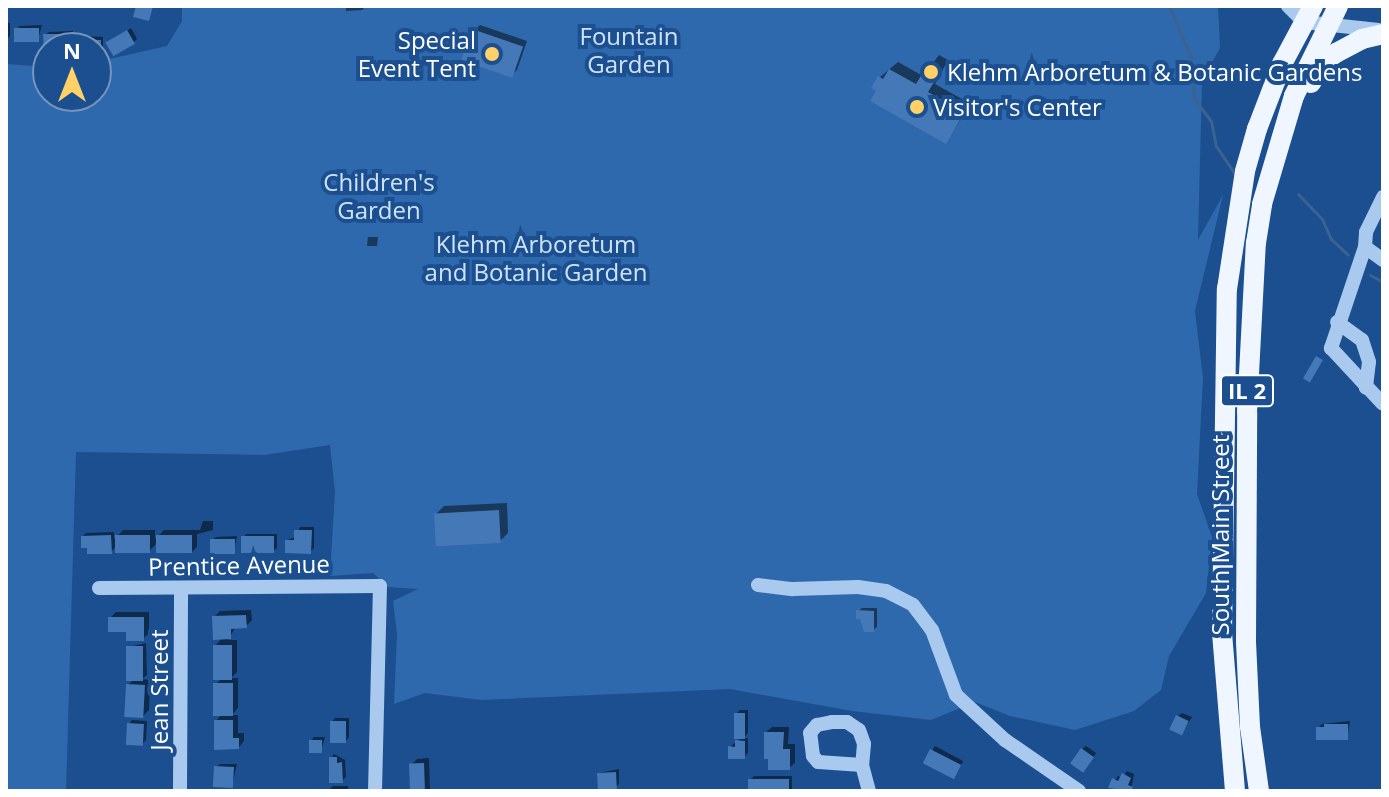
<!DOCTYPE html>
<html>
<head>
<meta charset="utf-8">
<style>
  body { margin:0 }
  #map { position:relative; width:1389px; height:797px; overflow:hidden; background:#1b4f8f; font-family:"Open Sans",sans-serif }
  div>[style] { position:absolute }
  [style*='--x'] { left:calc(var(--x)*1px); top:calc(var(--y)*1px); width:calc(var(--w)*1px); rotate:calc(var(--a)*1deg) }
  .green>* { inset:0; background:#2e69ad }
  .shadow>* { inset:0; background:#0007 }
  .stream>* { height:3px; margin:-1.5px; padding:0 1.5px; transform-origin:1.5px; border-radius:1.5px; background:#3c6290 }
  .building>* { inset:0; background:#4478b7; transform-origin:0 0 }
  .minor>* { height:14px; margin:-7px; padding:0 7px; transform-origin:7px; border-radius:7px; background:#a9c9ee }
  .major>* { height:20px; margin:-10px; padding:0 10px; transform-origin:10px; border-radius:10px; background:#f0f6ff }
  .dots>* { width:22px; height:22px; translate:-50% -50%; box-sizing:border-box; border:4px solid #1b4f8f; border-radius:50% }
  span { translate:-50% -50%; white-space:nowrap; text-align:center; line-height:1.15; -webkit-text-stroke:8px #1b4f8f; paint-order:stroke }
  .shield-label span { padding:2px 6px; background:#1b4f8f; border:2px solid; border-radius:6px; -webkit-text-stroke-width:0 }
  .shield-label { font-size:22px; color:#fff; font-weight:700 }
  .park-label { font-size:24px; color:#cfe3fa }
  .poi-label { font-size:24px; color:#fff }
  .right { translate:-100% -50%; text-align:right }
  .left { translate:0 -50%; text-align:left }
  .street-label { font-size:24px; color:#fff }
  .frame { position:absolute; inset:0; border:8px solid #fff; pointer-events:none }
  .north { position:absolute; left:32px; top:32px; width:80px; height:80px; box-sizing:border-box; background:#1b4f8f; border:2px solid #7695bc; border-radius:50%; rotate:0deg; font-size:22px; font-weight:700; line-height:32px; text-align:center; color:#fff }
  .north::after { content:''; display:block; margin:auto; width:28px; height:36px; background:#ffd166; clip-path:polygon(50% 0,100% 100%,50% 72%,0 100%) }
</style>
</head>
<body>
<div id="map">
  <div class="green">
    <i style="clip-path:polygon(182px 6px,1218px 6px,1220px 48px,1202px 81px,1198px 240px,1223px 195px,1195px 311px,1203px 378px,1197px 494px,1212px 537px,1206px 593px,1169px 656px,1161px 690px,1134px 711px,1075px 730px,1010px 716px,975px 702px,931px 720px,852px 711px,730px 689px,481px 700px,425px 693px,394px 704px,397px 634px,393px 601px,418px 589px,388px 587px,373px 573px,330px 576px,335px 492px,330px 445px,264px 455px,76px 452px,66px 791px,6px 791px,6px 64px,48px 67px,48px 96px,96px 96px,96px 62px,167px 46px,182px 21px)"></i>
  </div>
  <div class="shadow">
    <i style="clip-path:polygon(346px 6px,366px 6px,362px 10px,346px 11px)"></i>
    <i style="clip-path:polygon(6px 23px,10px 23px,10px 36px,6px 40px)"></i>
    <i style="clip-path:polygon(42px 25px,38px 39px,16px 29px,20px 26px)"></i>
    <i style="clip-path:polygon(480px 25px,527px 41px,517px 70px,511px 75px,474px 31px)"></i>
    <i style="clip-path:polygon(131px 28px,137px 39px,133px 43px,108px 42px)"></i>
    <i style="clip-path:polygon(73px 31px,73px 44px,70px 48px,45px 35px,49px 32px)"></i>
    <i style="clip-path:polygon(84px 36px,103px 37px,103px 50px,96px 54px,96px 48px,80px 48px)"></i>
    <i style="clip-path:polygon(939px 55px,948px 60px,935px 84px,971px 104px,946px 142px,878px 91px,879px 78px,898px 62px,923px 76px)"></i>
    <i style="clip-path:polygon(378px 237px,377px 246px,367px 246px,368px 237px)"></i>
    <i style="clip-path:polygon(507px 503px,508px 533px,500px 541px,436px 514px,444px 506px)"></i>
    <i style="clip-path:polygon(203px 521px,213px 521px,213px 530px,197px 534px,197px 547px,191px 553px,158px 542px,149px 551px,117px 545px,111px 552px,83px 536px,86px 533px,114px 532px,114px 539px,123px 530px,155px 530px,155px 539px,164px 530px,200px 530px)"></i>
    <i style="clip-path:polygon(300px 527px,314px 527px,314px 548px,310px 552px,287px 540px,296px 537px)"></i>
    <i style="clip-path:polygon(246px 534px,277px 534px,277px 548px,273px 551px,243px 538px)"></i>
    <i style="clip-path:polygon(237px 536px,234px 552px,212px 540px,216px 537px)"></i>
    <i style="clip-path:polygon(862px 608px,877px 608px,877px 627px,873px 630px,858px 611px)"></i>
    <i style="clip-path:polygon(251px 610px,252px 620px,246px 626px,236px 626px,228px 640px,237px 640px,237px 672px,231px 678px,238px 678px,238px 708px,232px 715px,238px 715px,238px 733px,244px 733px,244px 741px,239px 747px,216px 721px,222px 714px,215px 685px,222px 678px,215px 646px,223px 637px,214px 617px,220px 611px)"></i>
    <i style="clip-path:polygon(116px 612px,149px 612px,149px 633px,143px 639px,128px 630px,110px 618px)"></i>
    <i style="clip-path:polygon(146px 643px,147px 675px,142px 679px,150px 680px,149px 710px,143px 716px,128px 685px,135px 678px,128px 647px)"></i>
    <i style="clip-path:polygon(740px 710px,748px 710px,748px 733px,744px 738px,748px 738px,748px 753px,744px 757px,730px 747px,742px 737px,736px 714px)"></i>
    <i style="clip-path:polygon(1182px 713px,1192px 717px,1182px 733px,1178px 716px)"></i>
    <i style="clip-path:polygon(335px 718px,349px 718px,349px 737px,346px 741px,332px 722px)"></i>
    <i style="clip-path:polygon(132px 720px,147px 721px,146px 740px,142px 744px,129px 724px)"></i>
    <i style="clip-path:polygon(1350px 721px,1347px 738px,1318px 728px,1322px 724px)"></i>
    <i style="clip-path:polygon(772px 727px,789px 727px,788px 744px,795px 744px,795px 763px,789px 768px,766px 732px)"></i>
    <i style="clip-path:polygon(314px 737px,325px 737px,321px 751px,311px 741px)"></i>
    <i style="clip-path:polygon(935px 746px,963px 761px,957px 773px,925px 762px)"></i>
    <i style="clip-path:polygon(1086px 746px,1096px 753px,1087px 767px,1082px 749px)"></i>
    <i style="clip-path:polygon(334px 754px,345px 760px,346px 777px,342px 781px,331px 758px)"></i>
    <i style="clip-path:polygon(429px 758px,430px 791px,411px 791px,411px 765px,417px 759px)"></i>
    <i style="clip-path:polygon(220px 764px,237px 764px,232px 786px,216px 767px)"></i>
    <i style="clip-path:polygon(619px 769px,619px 784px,616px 787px,599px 773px)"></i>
    <i style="clip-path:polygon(1127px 771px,1134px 774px,1131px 791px,1111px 787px,1118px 776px,1122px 778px)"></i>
    <i style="clip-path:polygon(754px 776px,792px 776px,792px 791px,750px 780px)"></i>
    <i style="clip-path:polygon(333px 786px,348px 786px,348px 791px,328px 791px)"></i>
  </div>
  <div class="stream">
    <i style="--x:1169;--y:6;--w:56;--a:66.7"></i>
    <i style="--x:1191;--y:57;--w:41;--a:85.8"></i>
    <i style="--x:1194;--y:98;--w:29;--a:54"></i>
    <i style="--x:1211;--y:121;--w:25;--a:79"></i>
    <i style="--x:1216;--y:146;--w:34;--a:56"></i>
    <i style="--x:1298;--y:194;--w:35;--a:46"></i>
    <i style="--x:1322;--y:219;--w:22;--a:66"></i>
    <i style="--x:1331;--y:239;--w:23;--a:43"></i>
    <i style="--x:1370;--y:275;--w:15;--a:28"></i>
  </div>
  <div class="building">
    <i style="clip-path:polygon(136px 6px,153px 6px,149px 21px,133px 17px)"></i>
    <i style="left:14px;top:28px;width:25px;height:14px"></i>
    <i style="left:472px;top:29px;width:54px;height:33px;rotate:19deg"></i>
    <i style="left:127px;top:30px;width:16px;height:25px;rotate:60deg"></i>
    <i style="clip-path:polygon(43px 34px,70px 34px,71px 48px,44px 51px)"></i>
    <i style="clip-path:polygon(78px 39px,101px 40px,100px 56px,96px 55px,96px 48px,78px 48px)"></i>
    <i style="clip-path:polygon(929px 62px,942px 69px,928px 92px,964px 113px,946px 144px,870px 101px,876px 91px,871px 88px,878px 76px,883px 79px,889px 69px,916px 84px)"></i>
    <i style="left:1316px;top:356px;width:8px;height:26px;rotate:30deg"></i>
    <i style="left:499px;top:510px;width:33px;height:65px;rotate:87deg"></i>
    <i style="clip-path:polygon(294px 530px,312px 530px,311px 554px,285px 553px,285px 540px,294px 540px)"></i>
    <i style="clip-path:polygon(111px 535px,112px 554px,87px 554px,87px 548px,81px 548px,81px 536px)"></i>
    <i style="left:115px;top:535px;width:35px;height:18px"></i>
    <i style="left:156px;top:535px;width:36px;height:18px"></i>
    <i style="left:274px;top:536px;width:17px;height:33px;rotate:90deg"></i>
    <i style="left:235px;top:539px;width:15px;height:25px;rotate:90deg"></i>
    <i style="clip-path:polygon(856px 610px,874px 611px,874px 632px,864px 632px,860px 619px,856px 619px)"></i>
    <i style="clip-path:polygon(246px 615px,247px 628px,231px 629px,231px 639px,213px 640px,212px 616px)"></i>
    <i style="clip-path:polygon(108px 617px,144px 617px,144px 641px,126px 641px,126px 632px,108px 632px)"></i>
    <i style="left:213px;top:645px;width:19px;height:35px"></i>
    <i style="left:126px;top:646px;width:17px;height:35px"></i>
    <i style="left:233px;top:683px;width:33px;height:20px;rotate:90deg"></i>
    <i style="left:126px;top:684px;width:19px;height:33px;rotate:3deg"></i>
    <i style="left:734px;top:713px;width:11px;height:26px"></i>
    <i style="left:1176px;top:715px;width:14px;height:16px;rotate:25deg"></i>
    <i style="clip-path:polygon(214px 720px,233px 720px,233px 738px,239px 738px,239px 749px,214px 750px)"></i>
    <i style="left:330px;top:721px;width:16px;height:22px"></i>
    <i style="left:127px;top:723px;width:17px;height:22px;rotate:3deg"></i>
    <i style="clip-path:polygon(1324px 724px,1348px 724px,1348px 740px,1316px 740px,1316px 727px,1324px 727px)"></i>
    <i style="clip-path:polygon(764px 732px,784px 732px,783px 749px,790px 749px,790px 770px,768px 770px,768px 759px,764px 759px)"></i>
    <i style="left:309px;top:740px;width:13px;height:13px"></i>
    <i style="clip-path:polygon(735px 740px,745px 741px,745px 759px,728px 759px,728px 746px,735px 747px)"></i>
    <i style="left:1081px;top:748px;width:16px;height:19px;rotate:35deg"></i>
    <i style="left:930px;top:749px;width:35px;height:16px;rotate:27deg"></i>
    <i style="clip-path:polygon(329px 757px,337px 757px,337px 763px,342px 762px,343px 783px,329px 783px)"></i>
    <i style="left:424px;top:763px;width:28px;height:15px;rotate:88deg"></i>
    <i style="left:214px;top:766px;width:20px;height:21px;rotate:3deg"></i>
    <i style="left:616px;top:772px;width:17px;height:19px;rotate:87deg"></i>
    <i style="clip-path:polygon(1122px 773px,1131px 778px,1128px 785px,1133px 787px,1131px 791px,1108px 788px,1112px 778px,1118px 781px)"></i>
    <i style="left:748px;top:779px;width:41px;height:11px"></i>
  </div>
  <div class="minor">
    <i style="--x:1288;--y:6;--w:23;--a:45"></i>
    <i style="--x:1304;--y:22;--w:75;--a:6.1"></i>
    <i style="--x:1365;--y:247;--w:15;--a:-86"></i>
    <i style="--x:1366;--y:232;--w:39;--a:-64"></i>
    <i style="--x:1383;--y:260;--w:22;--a:-144"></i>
    <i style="--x:1365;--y:247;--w:107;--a:108.6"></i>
    <i style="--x:1331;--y:348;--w:76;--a:47.1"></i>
    <i style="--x:1337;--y:322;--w:31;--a:36"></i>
    <i style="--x:1362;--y:340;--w:23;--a:72"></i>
    <i style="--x:1369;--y:362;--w:26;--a:97"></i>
    <i style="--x:758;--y:585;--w:35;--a:7"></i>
    <i style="--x:793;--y:589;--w:65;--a:-1.8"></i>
    <i style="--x:858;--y:587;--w:28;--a:8"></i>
    <i style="--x:886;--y:591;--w:30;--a:27"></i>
    <i style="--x:913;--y:605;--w:31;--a:53"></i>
    <i style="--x:932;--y:630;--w:69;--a:69.7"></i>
    <i style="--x:956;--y:695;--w:67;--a:42.6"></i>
    <i style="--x:1005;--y:740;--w:90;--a:34.6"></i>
    <i style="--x:99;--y:588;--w:281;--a:-0.4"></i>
    <i style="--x:380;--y:586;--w:205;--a:91.4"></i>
    <i style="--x:862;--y:765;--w:44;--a:-176.1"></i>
    <i style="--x:818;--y:762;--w:8;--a:-130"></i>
    <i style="--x:813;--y:756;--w:23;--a:-97"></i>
    <i style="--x:810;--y:733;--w:11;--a:-49"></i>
    <i style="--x:817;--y:725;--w:15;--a:-11"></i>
    <i style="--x:832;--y:722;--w:15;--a:0"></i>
    <i style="--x:847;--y:722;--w:14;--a:34"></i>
    <i style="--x:859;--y:730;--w:15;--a:70"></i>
    <i style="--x:864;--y:744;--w:21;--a:95"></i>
    <i style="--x:862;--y:765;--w:27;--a:75"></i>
    <i style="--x:180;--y:791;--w:202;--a:-89.7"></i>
  </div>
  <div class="major">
    <i style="--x:1311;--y:83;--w:23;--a:-61"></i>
    <i style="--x:1322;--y:63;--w:17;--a:-36"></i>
    <i style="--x:1336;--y:53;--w:30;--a:-28"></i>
    <i style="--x:1362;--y:39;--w:22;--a:-13"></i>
    <i style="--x:1235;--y:791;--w:159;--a:-94.7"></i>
    <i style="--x:1222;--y:633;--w:344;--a:-89.2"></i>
    <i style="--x:1227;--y:289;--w:119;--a:-81.3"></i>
    <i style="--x:1245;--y:171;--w:44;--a:-74.1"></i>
    <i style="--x:1257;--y:129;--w:70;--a:-69"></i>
    <i style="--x:1282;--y:64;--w:66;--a:-61.9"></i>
    <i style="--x:1259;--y:791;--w:65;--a:-98"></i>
    <i style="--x:1250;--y:727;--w:86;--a:-92.7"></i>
    <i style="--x:1246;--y:641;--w:229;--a:-89.7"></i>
    <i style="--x:1247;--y:412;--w:169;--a:-87"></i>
    <i style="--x:1256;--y:243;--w:39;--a:-81"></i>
    <i style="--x:1262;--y:204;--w:113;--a:-73.5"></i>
    <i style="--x:1294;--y:96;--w:100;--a:-63.9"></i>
  </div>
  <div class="dots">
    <i style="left:492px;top:54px;background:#ffd166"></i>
    <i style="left:931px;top:72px;background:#ffd166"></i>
    <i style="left:917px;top:107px;background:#ffd166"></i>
  </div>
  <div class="shield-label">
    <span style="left:1247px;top:391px">IL 2</span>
  </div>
  <div class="park-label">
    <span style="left:629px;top:50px">Fountain<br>Garden</span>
    <span style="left:379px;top:196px">Children's<br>Garden</span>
    <span style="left:536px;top:258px">Klehm Arboretum<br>and Botanic Garden</span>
  </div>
  <div class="poi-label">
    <span class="right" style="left:476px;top:54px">Special<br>Event Tent</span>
    <span class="left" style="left:947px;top:72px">Klehm Arboretum &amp; Botanic Gardens</span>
    <span class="left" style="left:933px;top:107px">Visitor's Center</span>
  </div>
  <div class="street-label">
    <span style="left:1220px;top:535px;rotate:-90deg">South Main Street</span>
    <span style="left:239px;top:565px;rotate:-1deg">Prentice Avenue</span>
    <span style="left:159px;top:690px;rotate:-90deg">Jean Street</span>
  </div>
  <div class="frame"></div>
  <div class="north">N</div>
</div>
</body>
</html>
